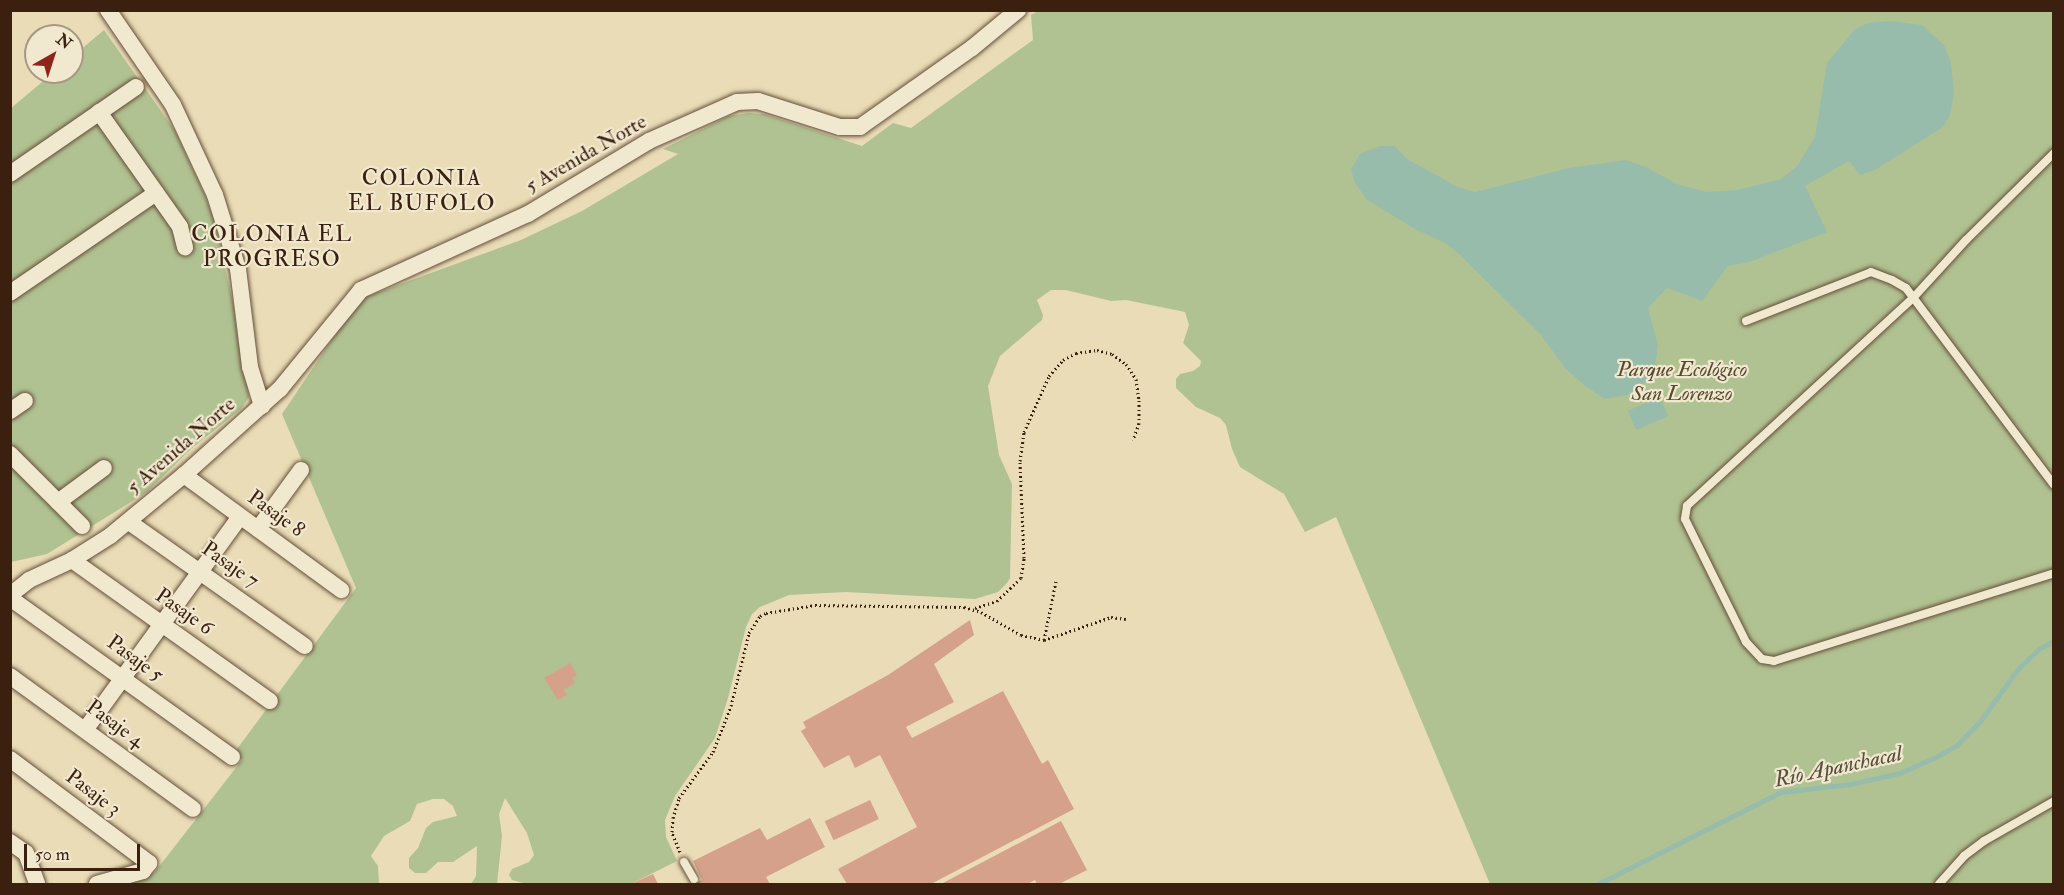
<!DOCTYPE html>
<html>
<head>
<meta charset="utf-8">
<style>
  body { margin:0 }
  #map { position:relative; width:2064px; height:895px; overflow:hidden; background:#e9dcb6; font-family:"IM FELL Double Pica",serif }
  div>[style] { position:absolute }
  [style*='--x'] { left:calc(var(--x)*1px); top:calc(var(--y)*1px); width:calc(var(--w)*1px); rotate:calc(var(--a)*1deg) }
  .green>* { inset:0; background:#b1c292 }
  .water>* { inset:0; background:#98bcab; transform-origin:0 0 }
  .stream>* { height:4.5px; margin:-2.25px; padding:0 2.25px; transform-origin:2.25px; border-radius:2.25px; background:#98bcab }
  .building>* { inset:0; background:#d5a18a; transform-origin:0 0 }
  .path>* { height:3px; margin-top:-1.5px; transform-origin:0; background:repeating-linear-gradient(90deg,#3b1f0f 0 1.5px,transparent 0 4.5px) }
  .roads { filter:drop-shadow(0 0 2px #664e39) drop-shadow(0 0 2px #664e39) }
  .service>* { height:8px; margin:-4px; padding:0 4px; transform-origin:4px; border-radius:4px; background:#f1e8d0 }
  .minor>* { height:16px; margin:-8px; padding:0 8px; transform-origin:8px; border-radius:8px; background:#f1e8d0 }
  span { translate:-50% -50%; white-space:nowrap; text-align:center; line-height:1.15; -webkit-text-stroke:4.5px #f1e8d0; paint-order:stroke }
  .street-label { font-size:21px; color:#3b1f0f }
  .park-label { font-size:21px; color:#584830; font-style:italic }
  .neighbourhood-label { font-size:22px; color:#3b1f0f; letter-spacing:1.5px }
  .water-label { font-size:22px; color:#574e3e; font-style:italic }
  .frame { position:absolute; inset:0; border:12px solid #3b1f0f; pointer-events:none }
  .north { position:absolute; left:24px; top:24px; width:60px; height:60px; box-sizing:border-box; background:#f1e8d0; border:2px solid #a89883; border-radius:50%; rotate:39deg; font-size:16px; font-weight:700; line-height:24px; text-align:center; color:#3b1f0f }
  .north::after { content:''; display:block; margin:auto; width:21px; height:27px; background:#8f2418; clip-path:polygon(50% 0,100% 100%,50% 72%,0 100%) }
  .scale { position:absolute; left:24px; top:844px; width:116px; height:27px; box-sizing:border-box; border:3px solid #3b1f0f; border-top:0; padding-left:8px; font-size:18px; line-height:21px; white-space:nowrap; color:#3b1f0f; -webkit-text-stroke:4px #f1e8d0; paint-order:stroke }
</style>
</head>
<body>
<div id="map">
  <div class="green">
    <i style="clip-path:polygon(1038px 11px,2053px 11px,2053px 884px,1490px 884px,1336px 517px,1305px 532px,1284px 494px,1240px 467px,1232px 449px,1226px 425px,1220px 418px,1196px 407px,1176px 388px,1176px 379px,1180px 374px,1193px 371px,1200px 366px,1201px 361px,1183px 343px,1189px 325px,1185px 312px,1126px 300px,1111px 301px,1066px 290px,1051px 290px,1037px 300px,1043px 315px,1042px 320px,1000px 356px,988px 386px,999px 455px,1012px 484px,1010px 578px,1007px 583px,998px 592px,975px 599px,846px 592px,789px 595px,760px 607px,752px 614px,746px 627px,728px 698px,715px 738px,675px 796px,665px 820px,666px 837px,677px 861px,631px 884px,527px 884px,512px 880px,509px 875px,512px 869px,529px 862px,534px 855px,527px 833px,505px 798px,499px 814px,502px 836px,497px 884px,471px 884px,476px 876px,477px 846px,453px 862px,438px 862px,426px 873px,415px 873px,409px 868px,409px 858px,418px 848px,426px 828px,433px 822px,457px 816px,453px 806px,444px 799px,433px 799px,417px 804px,410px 821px,384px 836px,371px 856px,378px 866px,379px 884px,121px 884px,154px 873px,242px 760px,234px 753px,356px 588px,282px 414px,356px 304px,368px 296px,521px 240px,582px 211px,678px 154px,663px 149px,729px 116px,748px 113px,764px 114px,862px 146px,893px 123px,911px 128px,1033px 40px,1031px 15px)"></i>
    <i style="clip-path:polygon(104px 30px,175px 131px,204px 193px,214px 220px,240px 333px,249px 397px,241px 409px,192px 448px,147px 492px,47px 554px,11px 562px,10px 109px,54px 72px,72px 72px,72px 57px)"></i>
  </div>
  <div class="water">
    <i style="clip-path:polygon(1891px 21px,1922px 25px,1944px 45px,1951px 63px,1954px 93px,1950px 115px,1943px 127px,1875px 170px,1860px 175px,1849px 161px,1805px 186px,1827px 232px,1750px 262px,1728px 266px,1702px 301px,1667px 288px,1648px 308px,1658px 345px,1655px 367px,1643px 384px,1627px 395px,1605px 399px,1585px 386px,1565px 368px,1541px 335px,1460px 255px,1447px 244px,1413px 228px,1366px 199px,1354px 181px,1351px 169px,1360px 154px,1380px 146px,1395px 146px,1407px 159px,1458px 187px,1475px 192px,1569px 168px,1626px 160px,1648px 168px,1677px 184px,1706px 192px,1738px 190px,1781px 179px,1797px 166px,1815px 137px,1827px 63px,1855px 29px,1868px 23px)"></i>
    <i style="left:1660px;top:397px;width:21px;height:35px;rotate:67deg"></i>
  </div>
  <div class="stream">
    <i style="--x:1598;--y:884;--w:205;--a:-26.7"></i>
    <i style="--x:1781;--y:792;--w:70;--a:-6.5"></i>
    <i style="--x:1851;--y:784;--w:50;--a:-12.7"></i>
    <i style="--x:1900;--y:773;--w:37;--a:-24"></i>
    <i style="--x:1934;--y:758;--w:26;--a:-29"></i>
    <i style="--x:1957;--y:745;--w:35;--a:-46"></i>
    <i style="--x:1981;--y:720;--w:63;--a:-54"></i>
    <i style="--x:2018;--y:669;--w:30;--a:-44"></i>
    <i style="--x:2040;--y:648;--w:16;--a:-27"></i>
  </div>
  <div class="building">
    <i style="clip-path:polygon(970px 620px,974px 635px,934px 664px,954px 702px,906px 727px,912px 738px,1003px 691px,1042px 764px,1048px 760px,1074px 809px,931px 884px,847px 884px,838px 869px,917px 827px,880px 755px,855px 768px,849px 755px,824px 768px,801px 731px,806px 728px,803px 722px,888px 675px)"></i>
    <i style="clip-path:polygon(570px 663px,577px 675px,572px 678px,575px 683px,564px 690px,567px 695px,558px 700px,544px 678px)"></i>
    <i style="left:870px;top:800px;width:21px;height:50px;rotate:65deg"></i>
    <i style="clip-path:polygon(810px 818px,825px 847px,766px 877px,770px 884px,693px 884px,702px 880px,693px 861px,760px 828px,767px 840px)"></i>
    <i style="clip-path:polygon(1061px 821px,1087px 870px,1059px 884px,1037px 884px,1035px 880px,1027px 884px,941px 884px)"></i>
    <i style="clip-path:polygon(653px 874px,658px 884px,631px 884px)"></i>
  </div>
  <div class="path">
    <i style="--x:975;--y:608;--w:23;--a:-18"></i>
    <i style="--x:997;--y:601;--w:33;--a:-44"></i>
    <i style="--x:1021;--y:578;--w:20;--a:-81"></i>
    <i style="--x:1024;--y:558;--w:97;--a:-92.4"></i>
    <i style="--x:1020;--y:461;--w:29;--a:-82"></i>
    <i style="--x:1024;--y:432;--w:61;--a:-65.9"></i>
    <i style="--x:1049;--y:376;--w:21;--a:-49"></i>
    <i style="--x:1063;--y:360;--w:15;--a:-28"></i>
    <i style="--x:1076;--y:353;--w:21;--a:-8"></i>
    <i style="--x:1097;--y:350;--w:16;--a:15"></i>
    <i style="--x:1112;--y:354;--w:17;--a:36"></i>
    <i style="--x:1126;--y:364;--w:18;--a:56"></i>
    <i style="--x:1136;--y:379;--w:21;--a:82"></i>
    <i style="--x:1139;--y:400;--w:23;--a:90"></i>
    <i style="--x:1139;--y:423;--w:18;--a:109"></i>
    <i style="--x:1044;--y:640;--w:60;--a:-78.5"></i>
    <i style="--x:680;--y:852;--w:22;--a:-112"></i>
    <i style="--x:672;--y:832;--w:14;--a:-86"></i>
    <i style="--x:673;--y:818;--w:21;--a:-73"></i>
    <i style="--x:679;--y:798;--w:57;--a:-53.5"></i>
    <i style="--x:713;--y:752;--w:49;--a:-68.6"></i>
    <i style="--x:731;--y:706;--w:75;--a:-76.1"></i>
    <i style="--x:749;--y:633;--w:20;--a:-57"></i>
    <i style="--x:760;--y:616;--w:7;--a:-27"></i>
    <i style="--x:766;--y:613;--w:50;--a:-9.3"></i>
    <i style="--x:815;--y:605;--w:149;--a:0.8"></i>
    <i style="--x:964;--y:607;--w:18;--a:16"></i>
    <i style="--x:981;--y:612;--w:46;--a:29.9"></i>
    <i style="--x:1021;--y:635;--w:24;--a:12"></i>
    <i style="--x:1044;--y:640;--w:71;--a:-18.9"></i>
    <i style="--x:1111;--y:617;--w:15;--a:8"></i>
  </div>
  <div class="roads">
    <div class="service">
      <i style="--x:2054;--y:153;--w:124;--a:135.3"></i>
      <i style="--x:1966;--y:240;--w:79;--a:132.4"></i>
      <i style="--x:1913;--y:298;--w:307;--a:137.4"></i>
      <i style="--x:1687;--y:506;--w:13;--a:99"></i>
      <i style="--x:1685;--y:519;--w:137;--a:63.6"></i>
      <i style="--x:1746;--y:642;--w:23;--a:47"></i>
      <i style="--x:1762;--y:659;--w:12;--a:9"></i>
      <i style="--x:1774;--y:661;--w:294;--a:-17.4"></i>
      <i style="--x:1746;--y:321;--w:134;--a:-21.4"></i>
      <i style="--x:1871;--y:272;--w:22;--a:21"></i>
      <i style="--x:1892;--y:280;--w:16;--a:30"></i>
      <i style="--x:1906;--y:288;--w:246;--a:53.1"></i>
      <i style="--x:684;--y:862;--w:20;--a:60"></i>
      <i style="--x:1939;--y:884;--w:38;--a:-48"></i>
      <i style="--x:1964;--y:856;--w:25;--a:-37"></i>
      <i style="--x:1984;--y:841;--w:81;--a:-29.7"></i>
    </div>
    <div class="minor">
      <i style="--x:108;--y:10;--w:115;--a:55.6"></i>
      <i style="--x:173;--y:105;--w:99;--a:65"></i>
      <i style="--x:215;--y:195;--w:77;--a:72.7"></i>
      <i style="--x:238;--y:269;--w:99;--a:83"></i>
      <i style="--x:250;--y:367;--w:41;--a:72.9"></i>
      <i style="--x:99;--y:112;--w:141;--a:54.8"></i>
      <i style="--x:180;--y:227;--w:21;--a:76"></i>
      <i style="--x:10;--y:174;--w:153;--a:-34.6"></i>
      <i style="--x:10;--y:293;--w:177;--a:-34.4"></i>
      <i style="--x:10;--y:411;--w:18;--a:-34"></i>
      <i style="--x:10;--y:454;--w:102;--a:45"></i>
      <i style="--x:184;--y:475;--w:195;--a:36.2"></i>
      <i style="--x:58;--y:502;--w:57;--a:-36.5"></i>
      <i style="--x:129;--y:522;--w:215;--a:35.2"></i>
      <i style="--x:258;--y:529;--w:73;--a:-53.9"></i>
      <i style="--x:72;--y:560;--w:243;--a:35.5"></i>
      <i style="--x:10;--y:595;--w:24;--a:-38"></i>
      <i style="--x:29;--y:580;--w:47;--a:-24.9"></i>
      <i style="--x:72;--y:560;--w:45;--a:-32.3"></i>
      <i style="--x:110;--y:536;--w:96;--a:-39.5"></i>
      <i style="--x:184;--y:475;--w:129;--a:-41.9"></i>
      <i style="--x:280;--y:389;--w:128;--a:-50.7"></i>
      <i style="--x:361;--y:290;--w:183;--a:-24.5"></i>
      <i style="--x:528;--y:214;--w:141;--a:-31.1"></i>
      <i style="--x:649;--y:141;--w:96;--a:-23.9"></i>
      <i style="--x:737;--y:102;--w:21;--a:-3"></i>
      <i style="--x:758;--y:101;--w:86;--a:17.6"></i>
      <i style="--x:840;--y:127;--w:20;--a:0"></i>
      <i style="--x:860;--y:127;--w:137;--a:-35.2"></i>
      <i style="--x:972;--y:48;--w:60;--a:-39.6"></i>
      <i style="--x:10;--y:598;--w:273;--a:35.6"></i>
      <i style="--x:10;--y:676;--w:226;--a:36"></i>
      <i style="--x:85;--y:730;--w:263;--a:-54"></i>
      <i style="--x:10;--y:759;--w:174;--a:36.8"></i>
      <i style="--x:149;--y:863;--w:10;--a:127"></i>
      <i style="--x:143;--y:871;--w:48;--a:164.2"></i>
      <i style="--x:10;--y:842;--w:19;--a:35"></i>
      <i style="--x:26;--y:853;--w:33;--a:70"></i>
    </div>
  </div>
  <div class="street-label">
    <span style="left:586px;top:154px;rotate:-30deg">5 Avenida Norte</span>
    <span style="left:181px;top:446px;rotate:-41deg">5 Avenida Norte</span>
    <span style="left:276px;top:514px;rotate:36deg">Pasaje 8</span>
    <span style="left:230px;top:565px;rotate:35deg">Pasaje 7</span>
    <span style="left:184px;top:612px;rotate:35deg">Pasaje 6</span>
    <span style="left:135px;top:659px;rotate:36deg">Pasaje 5</span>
    <span style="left:115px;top:724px;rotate:36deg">Pasaje 4</span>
    <span style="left:93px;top:793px;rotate:37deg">Pasaje 3</span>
  </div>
  <div class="park-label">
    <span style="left:1682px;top:382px">Parque Ecológico<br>San Lorenzo</span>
  </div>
  <div class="neighbourhood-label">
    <span style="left:422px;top:191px">COLONIA<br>EL BUFOLO</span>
    <span style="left:272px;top:247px">COLONIA EL<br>PROGRESO</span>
  </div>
  <div class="water-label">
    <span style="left:1838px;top:767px;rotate:-12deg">Río Apanchacal</span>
  </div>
  <div class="frame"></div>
  <div class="north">N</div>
  <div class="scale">50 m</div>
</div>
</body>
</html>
